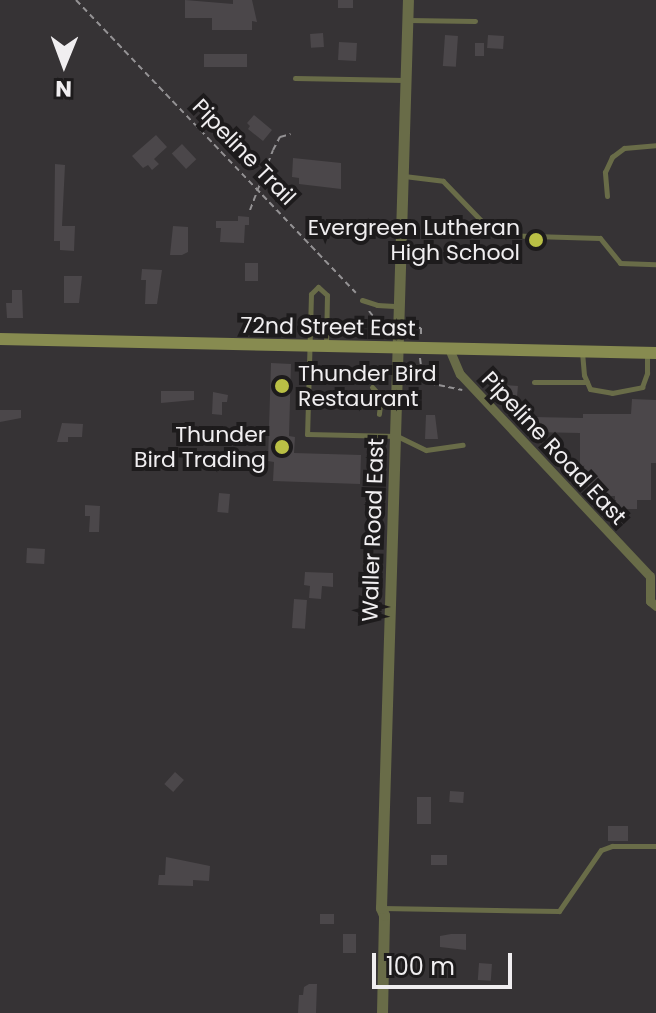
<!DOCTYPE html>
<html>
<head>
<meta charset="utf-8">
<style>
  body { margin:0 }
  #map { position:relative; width:656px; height:1013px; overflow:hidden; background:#363335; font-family:Poppins,sans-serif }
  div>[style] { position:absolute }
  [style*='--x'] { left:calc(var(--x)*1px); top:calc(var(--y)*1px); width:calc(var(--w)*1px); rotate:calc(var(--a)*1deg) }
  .building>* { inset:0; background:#4b474a; transform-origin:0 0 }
  .path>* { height:2px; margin-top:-1px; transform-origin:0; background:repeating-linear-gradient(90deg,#949294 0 6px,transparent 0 10px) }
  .service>* { height:5px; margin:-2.5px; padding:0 2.5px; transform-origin:2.5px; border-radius:2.5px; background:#696c48 }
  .minor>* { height:9px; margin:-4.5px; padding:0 4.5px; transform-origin:4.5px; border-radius:4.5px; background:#696c48 }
  .tertiary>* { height:11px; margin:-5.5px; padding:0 5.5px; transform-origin:5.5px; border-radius:5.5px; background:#696c48 }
  .secondary>* { height:12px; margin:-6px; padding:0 6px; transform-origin:6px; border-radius:6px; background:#878b50 }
  .dots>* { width:22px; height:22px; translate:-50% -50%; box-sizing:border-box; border:4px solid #1d1b1c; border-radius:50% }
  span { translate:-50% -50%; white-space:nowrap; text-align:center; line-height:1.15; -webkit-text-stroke:8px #1d1b1c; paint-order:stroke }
  .street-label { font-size:22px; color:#f0eef0 }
  .poi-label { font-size:22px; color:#f0eef0 }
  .right { translate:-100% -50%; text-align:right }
  .left { translate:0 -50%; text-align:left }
  .north { position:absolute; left:24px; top:24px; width:80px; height:80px; -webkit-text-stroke:6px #1d1b1c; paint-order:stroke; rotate:181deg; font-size:22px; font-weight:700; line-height:32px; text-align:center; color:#f0eef0 }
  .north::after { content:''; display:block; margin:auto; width:28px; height:36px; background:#f0eef0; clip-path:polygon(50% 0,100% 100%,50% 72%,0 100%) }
  .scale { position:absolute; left:372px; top:953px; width:140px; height:36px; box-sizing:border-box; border:4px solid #f0eef0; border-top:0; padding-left:10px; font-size:24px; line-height:28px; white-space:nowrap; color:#f0eef0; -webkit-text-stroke:6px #1d1b1c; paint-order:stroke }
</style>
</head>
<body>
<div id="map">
  <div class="building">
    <i style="clip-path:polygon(185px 0,233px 4px,233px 0,252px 0,257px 22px,252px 21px,252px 30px,212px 30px,212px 18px,185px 18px)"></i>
    <i style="left:338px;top:0;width:15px;height:8px"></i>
    <i style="left:323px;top:33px;width:14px;height:13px;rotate:86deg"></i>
    <i style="left:445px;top:35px;width:13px;height:31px;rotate:4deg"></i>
    <i style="left:488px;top:35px;width:16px;height:13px;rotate:4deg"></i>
    <i style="left:339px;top:42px;width:18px;height:18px;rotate:3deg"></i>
    <i style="left:475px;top:43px;width:9px;height:13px"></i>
    <i style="left:247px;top:54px;width:13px;height:43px;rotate:90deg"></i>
    <i style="clip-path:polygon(254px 115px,272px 130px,263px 141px,248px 129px,250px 126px,247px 123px)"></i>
    <i style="clip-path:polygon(156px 135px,167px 147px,154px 159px,159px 164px,152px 170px,148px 165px,143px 168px,132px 156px)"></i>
    <i style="left:182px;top:144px;width:21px;height:14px;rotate:47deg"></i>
    <i style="clip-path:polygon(293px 158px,341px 163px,341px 189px,299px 184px,299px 178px,292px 177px)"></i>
    <i style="clip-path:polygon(55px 164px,65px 165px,62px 226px,75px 226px,74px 251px,60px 250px,60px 241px,54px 241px)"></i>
    <i style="clip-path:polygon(238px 216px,249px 217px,249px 225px,245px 225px,244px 243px,220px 242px,221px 228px,216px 228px,216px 221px,238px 221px)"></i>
    <i style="clip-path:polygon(173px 226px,188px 227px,188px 252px,182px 255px,170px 255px)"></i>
    <i style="left:245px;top:263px;width:13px;height:18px"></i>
    <i style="clip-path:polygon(142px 269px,162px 270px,157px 304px,145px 304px,146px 280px,141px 280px)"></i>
    <i style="clip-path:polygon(64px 276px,82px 276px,79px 303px,64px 303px)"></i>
    <i style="clip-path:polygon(12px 290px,22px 290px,23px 318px,7px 318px,6px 303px,12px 303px)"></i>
    <i style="clip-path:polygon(271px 363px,291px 364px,289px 436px,295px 437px,294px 453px,361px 455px,360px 484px,273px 481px,274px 462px,268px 461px)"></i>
    <i style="left:506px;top:385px;width:12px;height:18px;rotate:5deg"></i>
    <i style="clip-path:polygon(161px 391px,194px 391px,194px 400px,161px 403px)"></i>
    <i style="clip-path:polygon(213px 392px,228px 395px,227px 402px,222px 402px,222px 415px,212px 414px)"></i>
    <i style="clip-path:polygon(632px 399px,656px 400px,656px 463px,651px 463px,651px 500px,637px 500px,637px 509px,615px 509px,615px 496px,599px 496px,599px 491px,588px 491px,588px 486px,580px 486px,580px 433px,532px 432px,532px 420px,522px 420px,522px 405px,533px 405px,533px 417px,583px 418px,583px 414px,631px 414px)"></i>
    <i style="clip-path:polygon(0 410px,21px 410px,21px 418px,0 422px)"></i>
    <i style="clip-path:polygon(426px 415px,435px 415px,438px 439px,425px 439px)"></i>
    <i style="clip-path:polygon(62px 423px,83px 424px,82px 437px,68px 437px,68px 442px,57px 442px)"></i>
    <i style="left:219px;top:493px;width:11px;height:19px;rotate:5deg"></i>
    <i style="clip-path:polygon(85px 505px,100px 506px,99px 532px,89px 532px,90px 516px,85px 516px)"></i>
    <i style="left:27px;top:548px;width:18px;height:15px;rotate:3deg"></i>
    <i style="clip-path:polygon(305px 572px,333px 573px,333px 587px,322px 586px,321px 599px,309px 598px,310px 586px,304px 585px)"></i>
    <i style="left:294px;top:599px;width:13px;height:29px;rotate:4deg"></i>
    <i style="left:175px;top:772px;width:12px;height:16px;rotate:42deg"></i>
    <i style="left:450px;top:791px;width:14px;height:11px;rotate:4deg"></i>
    <i style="left:417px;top:797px;width:14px;height:27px"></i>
    <i style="left:608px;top:826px;width:20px;height:15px"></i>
    <i style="left:431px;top:855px;width:16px;height:10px"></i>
    <i style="clip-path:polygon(166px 857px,210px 866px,209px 881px,193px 880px,193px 886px,158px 885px,159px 875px,165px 875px)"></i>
    <i style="left:320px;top:914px;width:14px;height:10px"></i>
    <i style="left:343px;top:934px;width:13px;height:19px"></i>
    <i style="clip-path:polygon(451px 934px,466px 934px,466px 950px,440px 947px,440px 936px)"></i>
    <i style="left:479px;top:963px;width:13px;height:17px;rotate:4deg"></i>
    <i style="clip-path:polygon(309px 984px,317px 984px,316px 1013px,298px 1013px,299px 995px,303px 995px,304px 987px)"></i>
  </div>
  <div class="path">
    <i style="--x:76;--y:0;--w:405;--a:46.3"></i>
    <i style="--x:250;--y:210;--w:64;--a:-69"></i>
    <i style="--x:273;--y:150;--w:15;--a:-62"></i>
    <i style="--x:280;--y:137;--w:11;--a:-15"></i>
    <i style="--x:369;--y:311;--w:16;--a:52"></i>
    <i style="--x:379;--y:324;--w:10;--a:6"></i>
    <i style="--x:407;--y:327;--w:14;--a:4"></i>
    <i style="--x:421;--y:328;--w:8;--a:90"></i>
    <i style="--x:420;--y:358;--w:17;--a:83"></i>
    <i style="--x:422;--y:375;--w:11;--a:49"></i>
    <i style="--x:429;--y:383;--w:34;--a:12"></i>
  </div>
  <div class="service">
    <i style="--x:408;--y:20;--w:67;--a:0.9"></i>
    <i style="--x:295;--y:78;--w:109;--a:1.1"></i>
    <i style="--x:404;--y:176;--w:39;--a:7"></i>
    <i style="--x:443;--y:181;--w:75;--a:46.1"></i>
    <i style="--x:495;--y:235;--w:105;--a:1.6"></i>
    <i style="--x:600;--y:238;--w:32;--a:51"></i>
    <i style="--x:620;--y:263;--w:36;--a:2"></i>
    <i style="--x:607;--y:196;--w:24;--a:-95"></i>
    <i style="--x:605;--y:172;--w:17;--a:-65"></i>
    <i style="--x:612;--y:157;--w:15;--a:-37"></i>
    <i style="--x:624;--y:148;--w:32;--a:-5"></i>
    <i style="--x:362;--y:300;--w:16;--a:18"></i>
    <i style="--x:377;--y:305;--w:22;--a:3"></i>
    <i style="--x:326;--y:347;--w:52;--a:-88.9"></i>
    <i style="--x:327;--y:295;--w:12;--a:-138"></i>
    <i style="--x:318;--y:287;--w:10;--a:135"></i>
    <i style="--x:311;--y:294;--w:140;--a:91.6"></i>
    <i style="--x:307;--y:434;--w:90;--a:1.3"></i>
    <i style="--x:397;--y:436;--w:32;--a:26"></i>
    <i style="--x:426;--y:450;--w:37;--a:-8"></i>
    <i style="--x:582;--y:352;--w:23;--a:85"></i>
    <i style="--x:584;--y:375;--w:15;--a:67"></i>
    <i style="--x:590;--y:389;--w:22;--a:10"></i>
    <i style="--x:612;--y:393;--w:31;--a:-11"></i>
    <i style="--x:642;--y:387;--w:15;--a:-70"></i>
    <i style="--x:647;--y:373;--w:19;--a:-90"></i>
    <i style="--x:534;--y:382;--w:53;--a:0"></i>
    <i style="--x:372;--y:387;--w:13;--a:48"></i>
    <i style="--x:381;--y:397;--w:17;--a:97"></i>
    <i style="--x:382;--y:908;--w:177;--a:1"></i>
    <i style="--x:559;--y:911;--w:74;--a:-55.5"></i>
    <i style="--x:601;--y:850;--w:12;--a:-20"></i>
    <i style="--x:612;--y:846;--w:44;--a:0"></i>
  </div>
  <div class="minor">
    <i style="--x:450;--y:351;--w:25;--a:67"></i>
    <i style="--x:460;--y:374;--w:277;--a:46.8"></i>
    <i style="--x:650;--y:576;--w:25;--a:90"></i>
    <i style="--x:650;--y:601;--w:8;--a:40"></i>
  </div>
  <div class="tertiary">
    <i style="--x:382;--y:1013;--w:98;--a:-88.8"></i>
    <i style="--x:384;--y:915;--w:8;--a:-113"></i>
    <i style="--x:381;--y:908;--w:908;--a:-88.3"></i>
  </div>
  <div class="secondary">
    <i style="--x:0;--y:339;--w:656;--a:1.22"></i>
  </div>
  <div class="dots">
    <i style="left:536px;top:240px;background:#bac045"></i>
    <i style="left:282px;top:386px;background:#bac045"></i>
    <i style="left:282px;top:447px;background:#bac045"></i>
  </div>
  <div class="street-label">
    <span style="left:244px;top:152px;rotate:46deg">Pipeline Trail</span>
    <span style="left:328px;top:327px;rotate:1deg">72nd Street East</span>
    <span style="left:554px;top:448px;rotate:47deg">Pipeline Road East</span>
    <span style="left:373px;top:530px;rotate:-88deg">Waller Road East</span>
  </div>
  <div class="poi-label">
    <span class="right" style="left:520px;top:240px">Evergreen Lutheran<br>High School</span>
    <span class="left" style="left:298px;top:386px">Thunder Bird<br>Restaurant</span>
    <span class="right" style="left:266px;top:447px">Thunder<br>Bird Trading</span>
  </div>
  <div class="north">N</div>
  <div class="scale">100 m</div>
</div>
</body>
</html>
